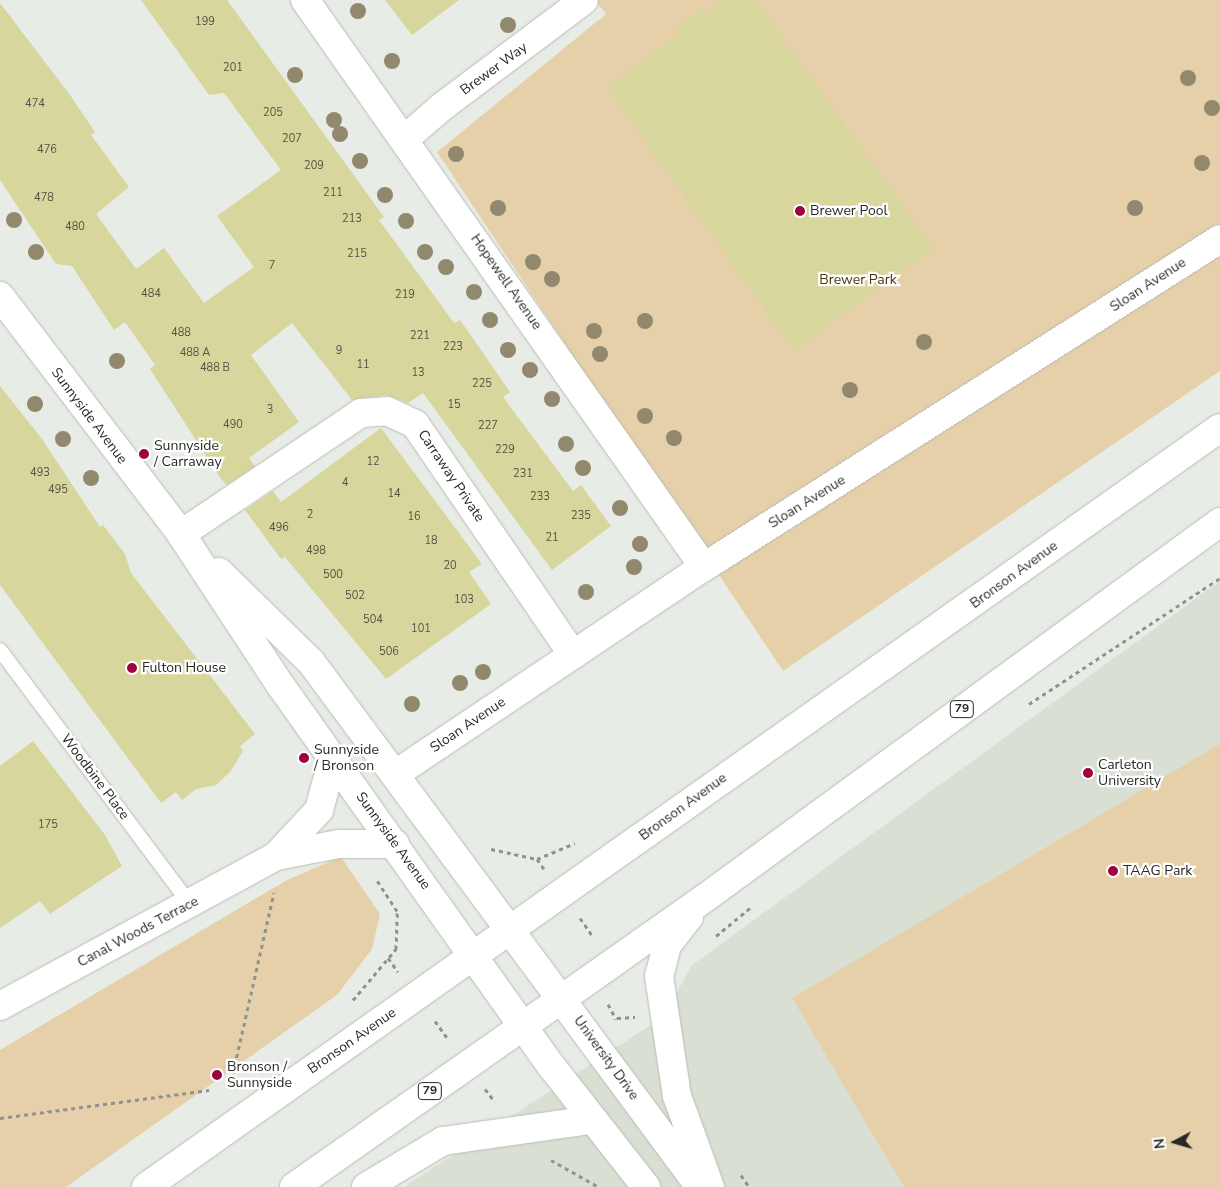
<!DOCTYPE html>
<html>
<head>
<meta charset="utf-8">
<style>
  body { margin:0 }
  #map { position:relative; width:1220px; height:1187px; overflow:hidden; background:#e8ece6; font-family:"Nunito Sans",sans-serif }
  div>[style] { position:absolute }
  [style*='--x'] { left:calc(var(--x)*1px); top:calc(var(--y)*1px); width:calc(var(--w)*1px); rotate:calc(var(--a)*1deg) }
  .built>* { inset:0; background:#d9e0d3 }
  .green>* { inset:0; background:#e5d0a9 }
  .building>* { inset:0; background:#d6d69d }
  .path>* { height:3px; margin-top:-1.5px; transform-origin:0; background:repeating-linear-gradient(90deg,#90928e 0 4px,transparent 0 8px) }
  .roads { filter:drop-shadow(0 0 1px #b9bdb7) drop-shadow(0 0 1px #b9bdb7) }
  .service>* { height:14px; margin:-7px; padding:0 7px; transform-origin:7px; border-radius:7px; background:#fff }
  .minor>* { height:28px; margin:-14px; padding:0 14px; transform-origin:14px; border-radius:14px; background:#fff }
  .tertiary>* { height:28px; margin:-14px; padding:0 14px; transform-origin:14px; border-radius:14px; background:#fff }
  .primary>* { height:28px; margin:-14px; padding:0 14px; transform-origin:14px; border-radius:14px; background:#fff }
  .trees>* { width:16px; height:16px; margin:-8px; border-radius:50%; background:#91886e }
  .dots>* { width:14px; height:14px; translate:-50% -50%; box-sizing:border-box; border:2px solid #fff; border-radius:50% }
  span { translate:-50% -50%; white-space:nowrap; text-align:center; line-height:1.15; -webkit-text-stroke:4.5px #fff; paint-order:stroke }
  .number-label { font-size:11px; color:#545444 }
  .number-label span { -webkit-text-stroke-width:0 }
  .shield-label span { padding:1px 4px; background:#fff; border:1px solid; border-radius:4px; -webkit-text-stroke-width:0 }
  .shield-label { font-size:12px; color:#282927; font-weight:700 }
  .street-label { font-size:14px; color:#282927 }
  .poi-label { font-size:14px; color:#282927 }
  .left { translate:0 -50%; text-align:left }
  .park-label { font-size:14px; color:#49360c }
  .north { position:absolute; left:1150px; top:1117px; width:50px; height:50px; -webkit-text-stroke:4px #fff; paint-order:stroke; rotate:264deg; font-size:14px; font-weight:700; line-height:20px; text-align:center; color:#282927 }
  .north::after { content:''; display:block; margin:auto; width:18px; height:22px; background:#282927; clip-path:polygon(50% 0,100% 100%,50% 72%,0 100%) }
</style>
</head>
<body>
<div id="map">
  <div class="built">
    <i style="clip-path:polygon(1220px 581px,1220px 1187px,404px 1187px,664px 1016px,692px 965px)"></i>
  </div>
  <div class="green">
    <i style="clip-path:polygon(595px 0,1220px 0,1220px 371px,783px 671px,437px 152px,606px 14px)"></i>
    <i style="clip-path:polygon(1220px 744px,1220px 1187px,904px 1187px,792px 998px)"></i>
    <i style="clip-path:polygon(341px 857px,380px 914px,372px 949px,337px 995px,66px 1187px,0 1187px,0 1050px,287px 880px)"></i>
  </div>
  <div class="building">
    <i style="clip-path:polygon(141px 0,227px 0,384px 217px,379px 220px,454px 323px,460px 320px,481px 350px,510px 392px,503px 397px,573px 491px,581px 485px,611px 526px,552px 570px,423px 393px,408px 403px,386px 395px,352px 400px,292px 323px,251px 355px,299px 422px,249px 458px,255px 466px,227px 485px,221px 479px,150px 369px,155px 365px,125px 322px,114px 330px,72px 266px,56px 264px,0 180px,0 3px,70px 95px,95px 132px,91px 135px,129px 187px,96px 214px,136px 269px,164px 248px,204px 303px,254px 267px,217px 216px,281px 170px,224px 93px,209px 95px)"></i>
    <i style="clip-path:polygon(385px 0,459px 0,412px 35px)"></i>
    <i style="clip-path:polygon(723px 0,755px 0,933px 248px,794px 350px,607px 87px,679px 34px,675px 30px,702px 9px,705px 14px)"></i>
    <i style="clip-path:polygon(0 386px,42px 439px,100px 527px,103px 525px,125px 554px,131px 573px,255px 734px,240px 746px,243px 751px,230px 772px,216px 785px,196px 789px,182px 800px,176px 792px,161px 803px,0 585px)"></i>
    <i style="clip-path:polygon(381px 428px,482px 564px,469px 572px,491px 604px,386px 679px,285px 557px,281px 559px,245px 510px,273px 491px,281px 502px)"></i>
    <i style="clip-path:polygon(33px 741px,105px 835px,122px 866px,50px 914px,40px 901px,0 928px,0 766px)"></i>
  </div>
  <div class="path">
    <i style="--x:1029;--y:704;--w:229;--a:-33.4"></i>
    <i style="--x:491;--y:849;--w:47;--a:12.3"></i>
    <i style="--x:537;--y:859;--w:41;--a:-22.8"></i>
    <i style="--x:537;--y:859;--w:12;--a:55"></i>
    <i style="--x:580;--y:918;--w:24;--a:55"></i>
    <i style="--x:716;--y:936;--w:45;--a:-39.6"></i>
    <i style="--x:388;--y:958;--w:17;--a:54"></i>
    <i style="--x:353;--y:1000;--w:67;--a:-49.9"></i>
    <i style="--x:396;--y:949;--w:38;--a:-88"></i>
    <i style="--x:397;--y:911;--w:37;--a:-123"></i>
    <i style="--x:608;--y:1004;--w:17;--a:62"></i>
    <i style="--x:617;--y:1018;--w:18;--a:-3"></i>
    <i style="--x:435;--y:1021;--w:24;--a:54"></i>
    <i style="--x:233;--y:1073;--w:185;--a:-77.2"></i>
    <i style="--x:485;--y:1089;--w:16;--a:52"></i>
    <i style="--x:0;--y:1118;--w:211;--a:-7.6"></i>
    <i style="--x:551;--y:1160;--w:55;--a:29.4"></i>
    <i style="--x:741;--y:1175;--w:14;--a:56"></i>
  </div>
  <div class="roads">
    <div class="service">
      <i style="--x:0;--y:650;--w:317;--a:53.2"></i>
    </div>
    <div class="minor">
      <i style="--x:305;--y:0;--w:693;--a:54.87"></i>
      <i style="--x:406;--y:138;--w:49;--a:-40.9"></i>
      <i style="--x:443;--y:106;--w:176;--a:-36.9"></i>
      <i style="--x:181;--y:534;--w:217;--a:-33.9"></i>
      <i style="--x:361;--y:413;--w:26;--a:-4"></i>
      <i style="--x:387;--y:411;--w:31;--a:25"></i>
      <i style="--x:415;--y:424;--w:280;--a:55.6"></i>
      <i style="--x:397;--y:773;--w:370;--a:-33.9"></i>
      <i style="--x:704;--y:567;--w:611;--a:-32.44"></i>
      <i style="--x:276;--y:856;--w:64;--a:-10.8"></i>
      <i style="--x:339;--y:844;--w:56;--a:0"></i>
      <i style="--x:0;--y:1006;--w:314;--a:-28.5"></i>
      <i style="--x:276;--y:856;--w:63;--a:-46.9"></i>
      <i style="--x:319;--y:810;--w:54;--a:-74.9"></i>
    </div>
    <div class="tertiary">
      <i style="--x:0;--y:296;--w:299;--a:52.7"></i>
      <i style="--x:181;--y:534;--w:182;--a:56.7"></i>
      <i style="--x:281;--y:686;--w:468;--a:54.6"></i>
      <i style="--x:552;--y:1067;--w:152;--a:51.9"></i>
      <i style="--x:219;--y:572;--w:129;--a:44.4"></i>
      <i style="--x:311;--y:662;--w:653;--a:53.46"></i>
    </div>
    <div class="primary">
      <i style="--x:689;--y:917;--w:36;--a:128"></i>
      <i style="--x:667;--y:945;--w:32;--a:104"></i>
      <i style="--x:659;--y:976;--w:121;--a:81.5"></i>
      <i style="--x:677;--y:1096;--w:97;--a:70.1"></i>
      <i style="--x:146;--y:1187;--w:1315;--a:-35.25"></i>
      <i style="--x:294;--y:1187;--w:502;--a:-35.11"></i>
      <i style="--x:705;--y:898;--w:638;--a:-36.13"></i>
      <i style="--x:366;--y:1187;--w:90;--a:-30.9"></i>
      <i style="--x:443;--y:1141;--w:149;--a:-8.1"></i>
    </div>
  </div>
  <div class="trees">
    <i style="left:358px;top:11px"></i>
    <i style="left:508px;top:25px"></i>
    <i style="left:392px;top:61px"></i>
    <i style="left:295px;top:75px"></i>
    <i style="left:1188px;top:78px"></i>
    <i style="left:1212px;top:108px"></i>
    <i style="left:334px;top:120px"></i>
    <i style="left:340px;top:134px"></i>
    <i style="left:456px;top:154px"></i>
    <i style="left:360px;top:161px"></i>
    <i style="left:1202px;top:163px"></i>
    <i style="left:385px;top:195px"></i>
    <i style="left:498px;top:208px"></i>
    <i style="left:1135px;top:208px"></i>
    <i style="left:14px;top:220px"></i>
    <i style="left:406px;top:221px"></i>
    <i style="left:36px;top:252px"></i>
    <i style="left:425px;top:252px"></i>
    <i style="left:533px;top:262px"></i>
    <i style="left:446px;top:267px"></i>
    <i style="left:552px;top:279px"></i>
    <i style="left:474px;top:292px"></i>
    <i style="left:490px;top:320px"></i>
    <i style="left:645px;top:321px"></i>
    <i style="left:594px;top:331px"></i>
    <i style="left:924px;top:342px"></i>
    <i style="left:508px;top:350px"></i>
    <i style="left:600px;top:354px"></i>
    <i style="left:117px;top:361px"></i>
    <i style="left:530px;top:370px"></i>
    <i style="left:850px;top:390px"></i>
    <i style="left:552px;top:399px"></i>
    <i style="left:35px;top:404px"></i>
    <i style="left:645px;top:416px"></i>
    <i style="left:674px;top:438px"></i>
    <i style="left:63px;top:439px"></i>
    <i style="left:566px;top:444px"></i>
    <i style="left:583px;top:468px"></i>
    <i style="left:91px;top:478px"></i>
    <i style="left:620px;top:508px"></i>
    <i style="left:640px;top:544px"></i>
    <i style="left:634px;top:567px"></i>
    <i style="left:586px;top:592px"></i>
    <i style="left:483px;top:672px"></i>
    <i style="left:460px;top:683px"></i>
    <i style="left:412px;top:704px"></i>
  </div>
  <div class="dots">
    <i style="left:800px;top:211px;background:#a00140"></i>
    <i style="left:144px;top:454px;background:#a00140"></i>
    <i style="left:132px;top:668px;background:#a00140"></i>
    <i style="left:304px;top:758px;background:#a00140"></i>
    <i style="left:1088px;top:773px;background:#a00140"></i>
    <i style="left:1113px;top:871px;background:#a00140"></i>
    <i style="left:217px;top:1075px;background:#a00140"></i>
  </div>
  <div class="number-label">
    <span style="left:205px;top:22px">199</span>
    <span style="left:233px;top:68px">201</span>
    <span style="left:35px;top:104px">474</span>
    <span style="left:273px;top:113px">205</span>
    <span style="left:292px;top:139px">207</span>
    <span style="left:47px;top:150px">476</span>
    <span style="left:314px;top:166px">209</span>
    <span style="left:333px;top:193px">211</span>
    <span style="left:44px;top:198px">478</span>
    <span style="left:352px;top:219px">213</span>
    <span style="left:75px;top:227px">480</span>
    <span style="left:357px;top:254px">215</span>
    <span style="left:272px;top:266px">7</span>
    <span style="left:151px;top:294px">484</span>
    <span style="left:405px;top:295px">219</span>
    <span style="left:181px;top:333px">488</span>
    <span style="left:420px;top:336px">221</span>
    <span style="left:453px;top:347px">223</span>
    <span style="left:339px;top:351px">9</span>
    <span style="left:195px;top:353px">488 A</span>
    <span style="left:363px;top:365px">11</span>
    <span style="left:215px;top:368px">488 B</span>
    <span style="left:418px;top:373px">13</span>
    <span style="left:482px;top:384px">225</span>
    <span style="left:454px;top:405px">15</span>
    <span style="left:270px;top:410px">3</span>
    <span style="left:233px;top:425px">490</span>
    <span style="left:488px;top:426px">227</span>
    <span style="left:505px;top:450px">229</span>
    <span style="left:373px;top:462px">12</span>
    <span style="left:40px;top:473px">493</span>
    <span style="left:523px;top:474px">231</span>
    <span style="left:345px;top:483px">4</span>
    <span style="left:58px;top:490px">495</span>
    <span style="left:394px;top:494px">14</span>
    <span style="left:540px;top:497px">233</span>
    <span style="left:310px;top:515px">2</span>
    <span style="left:581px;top:516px">235</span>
    <span style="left:414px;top:517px">16</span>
    <span style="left:279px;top:528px">496</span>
    <span style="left:552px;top:538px">21</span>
    <span style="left:431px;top:541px">18</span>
    <span style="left:316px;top:551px">498</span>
    <span style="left:450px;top:566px">20</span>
    <span style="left:333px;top:575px">500</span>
    <span style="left:355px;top:596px">502</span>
    <span style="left:464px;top:600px">103</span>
    <span style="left:373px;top:620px">504</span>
    <span style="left:421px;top:629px">101</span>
    <span style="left:389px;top:652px">506</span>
    <span style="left:48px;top:825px">175</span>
  </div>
  <div class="shield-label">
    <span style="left:962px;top:709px">79</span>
    <span style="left:430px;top:1091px">79</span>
  </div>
  <div class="street-label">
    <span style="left:494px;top:69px;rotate:-36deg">Brewer Way</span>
    <span style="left:506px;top:282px;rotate:55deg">Hopewell Avenue</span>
    <span style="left:1148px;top:285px;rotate:-33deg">Sloan Avenue</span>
    <span style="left:89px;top:416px;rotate:53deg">Sunnyside Avenue</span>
    <span style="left:451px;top:476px;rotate:56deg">Carraway Private</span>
    <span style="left:807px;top:502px;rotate:-32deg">Sloan Avenue</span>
    <span style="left:1014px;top:575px;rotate:-36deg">Bronson Avenue</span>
    <span style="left:468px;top:725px;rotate:-34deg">Sloan Avenue</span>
    <span style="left:95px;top:777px;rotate:53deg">Woodbine Place</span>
    <span style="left:683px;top:807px;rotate:-36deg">Bronson Avenue</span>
    <span style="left:393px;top:841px;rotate:54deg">Sunnyside Avenue</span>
    <span style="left:138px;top:932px;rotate:-28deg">Canal Woods Terrace</span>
    <span style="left:352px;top:1041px;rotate:-35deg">Bronson Avenue</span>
    <span style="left:606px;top:1058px;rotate:54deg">University Drive</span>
  </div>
  <div class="poi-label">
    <span class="left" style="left:810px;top:211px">Brewer Pool</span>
    <span class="left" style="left:154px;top:454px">Sunnyside<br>/ Carraway</span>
    <span class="left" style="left:142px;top:668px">Fulton House</span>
    <span class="left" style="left:314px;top:758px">Sunnyside<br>/ Bronson</span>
    <span class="left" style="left:1098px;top:773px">Carleton<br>University</span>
    <span class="left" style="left:1123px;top:871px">TAAG Park</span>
    <span class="left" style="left:227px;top:1075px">Bronson /<br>Sunnyside</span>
  </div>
  <div class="park-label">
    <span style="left:858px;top:280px">Brewer Park</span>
  </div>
  <div class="north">N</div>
</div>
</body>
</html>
